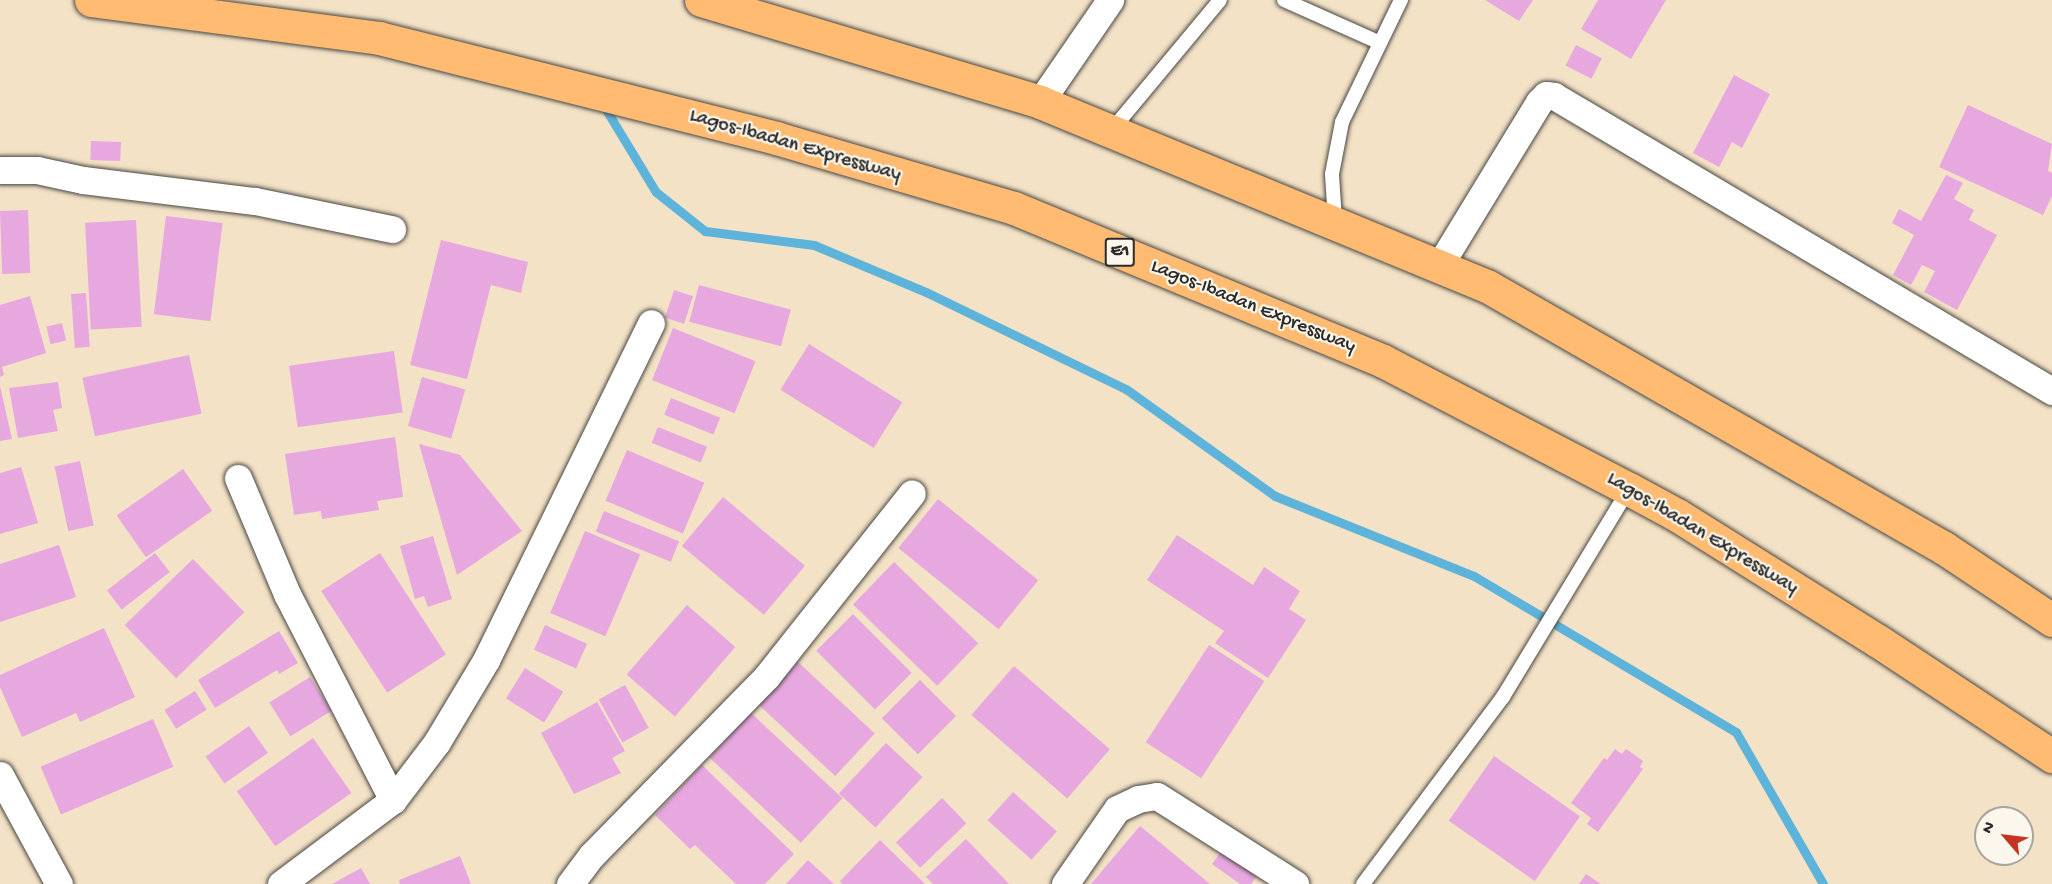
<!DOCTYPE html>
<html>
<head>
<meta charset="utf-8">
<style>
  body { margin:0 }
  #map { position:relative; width:2052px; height:884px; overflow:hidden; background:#f3e2c6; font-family:"Gochi Hand",sans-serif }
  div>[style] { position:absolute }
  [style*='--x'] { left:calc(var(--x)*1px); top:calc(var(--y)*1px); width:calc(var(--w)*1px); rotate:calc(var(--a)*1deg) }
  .stream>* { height:9px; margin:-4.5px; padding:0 4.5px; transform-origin:4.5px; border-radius:4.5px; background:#5eb3da }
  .building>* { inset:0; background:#e7a8e0; transform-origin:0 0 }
  .roads { filter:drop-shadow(0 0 2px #494642) drop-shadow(0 0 2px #494642) }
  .service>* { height:14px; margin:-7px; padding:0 7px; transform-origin:7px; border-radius:7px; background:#fff }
  .minor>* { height:27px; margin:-13.5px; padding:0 13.5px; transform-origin:13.5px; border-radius:13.5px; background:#fff }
  .motorway>* { height:33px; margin:-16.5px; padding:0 16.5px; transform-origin:16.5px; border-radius:16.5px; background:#febb71 }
  span { translate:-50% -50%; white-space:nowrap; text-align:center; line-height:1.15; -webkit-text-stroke:4.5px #fbf7ec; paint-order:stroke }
  .shield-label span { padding:2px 4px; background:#fbf7ec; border:2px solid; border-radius:4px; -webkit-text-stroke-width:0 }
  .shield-label { font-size:18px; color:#2b2b2b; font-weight:700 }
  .street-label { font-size:20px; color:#2b2b2b }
  .north { position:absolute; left:1974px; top:806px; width:60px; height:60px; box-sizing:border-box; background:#fbf7ec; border:2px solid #a8a59f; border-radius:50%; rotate:298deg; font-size:16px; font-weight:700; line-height:24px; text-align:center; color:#2b2b2b }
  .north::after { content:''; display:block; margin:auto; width:21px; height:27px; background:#c8321e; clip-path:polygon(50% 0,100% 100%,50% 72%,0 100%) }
</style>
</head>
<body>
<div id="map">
  <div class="stream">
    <i style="--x:602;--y:103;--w:104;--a:58.8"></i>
    <i style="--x:656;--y:192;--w:63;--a:38.5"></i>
    <i style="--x:705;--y:231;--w:110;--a:7.3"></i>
    <i style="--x:814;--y:245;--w:121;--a:22.8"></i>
    <i style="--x:926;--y:292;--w:222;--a:25.9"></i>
    <i style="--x:1126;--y:389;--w:183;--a:35.7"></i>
    <i style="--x:1275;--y:496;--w:214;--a:21.9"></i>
    <i style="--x:1474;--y:576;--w:305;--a:30.8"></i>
    <i style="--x:1736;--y:732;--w:175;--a:60.2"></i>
  </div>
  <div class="building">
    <i style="clip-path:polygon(1485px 0,1533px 0,1519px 21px)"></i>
    <i style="clip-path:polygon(1598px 0,1666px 0,1631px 59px,1581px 29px)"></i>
    <i style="left:1576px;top:45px;width:29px;height:23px;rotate:27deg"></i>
    <i style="clip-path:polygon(1734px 75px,1770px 94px,1742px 148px,1732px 142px,1719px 167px,1693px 153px)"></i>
    <i style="clip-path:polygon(1968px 105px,2052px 144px,2048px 171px,2052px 173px,2052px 196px,2043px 215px,1939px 167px)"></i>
    <i style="left:91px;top:141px;width:30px;height:19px;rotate:2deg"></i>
    <i style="clip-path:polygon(1946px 175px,1963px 183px,1954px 199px,1974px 210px,1969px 220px,1997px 235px,1957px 310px,1924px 292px,1935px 271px,1922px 265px,1911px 285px,1893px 275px,1914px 235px,1892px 223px,1899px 209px,1921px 221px)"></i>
    <i style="left:28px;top:210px;width:63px;height:28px;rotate:88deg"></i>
    <i style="left:166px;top:216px;width:57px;height:99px;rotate:7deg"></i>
    <i style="left:136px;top:220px;width:107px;height:51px;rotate:87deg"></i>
    <i style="clip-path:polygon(441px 240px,528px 262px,521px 293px,491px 285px,467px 379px,410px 365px)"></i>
    <i style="left:699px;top:285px;width:95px;height:38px;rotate:15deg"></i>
    <i style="left:674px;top:290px;width:20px;height:29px;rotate:18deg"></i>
    <i style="left:86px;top:293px;width:54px;height:15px;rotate:86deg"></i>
    <i style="clip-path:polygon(30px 296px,46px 353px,2px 367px,4px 375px,0 377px,0 305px)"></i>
    <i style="left:62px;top:323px;width:18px;height:16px;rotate:77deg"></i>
    <i style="left:673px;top:328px;width:89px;height:56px;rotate:22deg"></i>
    <i style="left:809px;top:344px;width:110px;height:54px;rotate:32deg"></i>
    <i style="left:394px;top:351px;width:62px;height:106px;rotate:82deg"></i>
    <i style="left:189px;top:355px;width:60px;height:109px;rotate:78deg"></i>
    <i style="left:422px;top:377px;width:45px;height:51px;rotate:16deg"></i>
    <i style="clip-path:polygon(58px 382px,62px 408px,53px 410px,58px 431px,18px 438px,9px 388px)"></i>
    <i style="clip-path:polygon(0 386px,12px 439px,0 441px)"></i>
    <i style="left:671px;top:398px;width:53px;height:18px;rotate:22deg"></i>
    <i style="left:658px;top:427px;width:53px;height:17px;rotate:22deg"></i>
    <i style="clip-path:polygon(395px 437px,403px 497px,377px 501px,379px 510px,322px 519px,321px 511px,294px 515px,285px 454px)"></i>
    <i style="clip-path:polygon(419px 444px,460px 455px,522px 531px,457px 575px)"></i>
    <i style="left:627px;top:450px;width:84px;height:55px;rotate:23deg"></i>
    <i style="left:80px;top:461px;width:66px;height:26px;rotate:78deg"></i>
    <i style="clip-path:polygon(21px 467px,38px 523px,0 534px,0 473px)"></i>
    <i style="left:183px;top:469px;width:51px;height:81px;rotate:55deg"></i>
    <i style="left:723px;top:497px;width:107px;height:64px;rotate:40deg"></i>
    <i style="left:938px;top:499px;width:129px;height:63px;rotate:39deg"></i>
    <i style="left:604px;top:511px;width:81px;height:22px;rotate:22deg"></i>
    <i style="left:585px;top:531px;width:60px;height:89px;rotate:23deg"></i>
    <i style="clip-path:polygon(1177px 535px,1253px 585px,1264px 567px,1300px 591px,1289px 609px,1306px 620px,1268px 678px,1215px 643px,1224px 631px,1147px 580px)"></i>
    <i style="clip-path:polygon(433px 536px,452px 599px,428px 607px,424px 596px,415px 599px,400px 546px)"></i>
    <i style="clip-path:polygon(59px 545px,76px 597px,0 622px,0 564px)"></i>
    <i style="left:155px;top:553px;width:24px;height:61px;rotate:52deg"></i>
    <i style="left:380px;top:553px;width:121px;height:70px;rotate:57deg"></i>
    <i style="left:193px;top:559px;width:74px;height:95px;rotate:46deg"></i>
    <i style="left:894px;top:562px;width:117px;height:59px;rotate:44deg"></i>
    <i style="left:687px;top:605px;width:64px;height:92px;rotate:41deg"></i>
    <i style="left:853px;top:614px;width:83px;height:52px;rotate:45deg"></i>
    <i style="left:545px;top:625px;width:46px;height:27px;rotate:24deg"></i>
    <i style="clip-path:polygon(104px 628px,135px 697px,80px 722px,76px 713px,22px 737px,0 687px,0 675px)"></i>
    <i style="clip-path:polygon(279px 631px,298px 663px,279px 674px,277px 670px,215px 708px,198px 680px)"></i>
    <i style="left:1209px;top:645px;width:66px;height:116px;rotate:33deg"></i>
    <i style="left:798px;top:662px;width:105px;height:58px;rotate:43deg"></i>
    <i style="left:1014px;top:666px;width:127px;height:65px;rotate:41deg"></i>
    <i style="left:525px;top:668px;width:45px;height:36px;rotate:32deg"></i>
    <i style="left:310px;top:677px;width:40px;height:48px;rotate:58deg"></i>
    <i style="left:920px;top:680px;width:51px;height:54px;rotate:45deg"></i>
    <i style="left:625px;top:685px;width:49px;height:30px;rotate:61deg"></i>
    <i style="left:195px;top:691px;width:22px;height:36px;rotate:58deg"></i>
    <i style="clip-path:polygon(597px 702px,625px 751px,612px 758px,621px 773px,574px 794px,541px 733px)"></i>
    <i style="left:751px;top:713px;width:125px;height:61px;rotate:43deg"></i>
    <i style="left:153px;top:719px;width:52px;height:122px;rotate:67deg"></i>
    <i style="left:249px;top:726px;width:33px;height:53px;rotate:55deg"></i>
    <i style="left:313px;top:738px;width:67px;height:93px;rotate:55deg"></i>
    <i style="left:886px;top:743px;width:50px;height:69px;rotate:43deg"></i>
    <i style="clip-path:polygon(1615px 749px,1622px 754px,1626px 749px,1643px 761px,1640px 767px,1643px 769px,1598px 832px,1587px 824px,1591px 818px,1571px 803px,1604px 758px,1607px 760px)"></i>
    <i style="left:1494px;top:756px;width:105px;height:79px;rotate:35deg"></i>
    <i style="clip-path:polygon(702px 765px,794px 854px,765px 884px,736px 884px,695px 845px,690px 849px,655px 815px)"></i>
    <i style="left:1013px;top:792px;width:59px;height:38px;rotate:42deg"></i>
    <i style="left:942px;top:798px;width:35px;height:64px;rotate:46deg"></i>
    <i style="clip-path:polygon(1140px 826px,1210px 884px,1091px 884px)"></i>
    <i style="clip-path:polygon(966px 839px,1009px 884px,933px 884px,926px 877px)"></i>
    <i style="clip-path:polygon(880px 840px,925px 884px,842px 884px,840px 881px)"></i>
    <i style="clip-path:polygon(1222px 850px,1257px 876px,1251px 884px,1240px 884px,1212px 864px)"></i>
    <i style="clip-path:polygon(460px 856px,471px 884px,400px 884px,399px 880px)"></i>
    <i style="clip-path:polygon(808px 860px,834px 884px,786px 884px)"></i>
    <i style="clip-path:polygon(361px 868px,370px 884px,332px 884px)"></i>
    <i style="clip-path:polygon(1586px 874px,1601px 884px,1579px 884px)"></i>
  </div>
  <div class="roads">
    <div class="service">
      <i style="--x:1284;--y:0;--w:105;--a:24.1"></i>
      <i style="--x:1111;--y:131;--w:170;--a:-50.2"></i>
      <i style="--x:1335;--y:221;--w:47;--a:-93.7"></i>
      <i style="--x:1332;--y:174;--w:53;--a:-79.1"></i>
      <i style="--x:1342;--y:122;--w:136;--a:-64.2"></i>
      <i style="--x:1363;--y:884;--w:234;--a:-53.2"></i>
      <i style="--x:1503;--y:697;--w:243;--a:-58.8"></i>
    </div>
    <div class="minor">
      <i style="--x:1040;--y:102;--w:124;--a:-55.5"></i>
      <i style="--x:0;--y:170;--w:37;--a:0"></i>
      <i style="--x:37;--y:170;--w:47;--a:12.3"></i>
      <i style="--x:83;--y:180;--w:173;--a:7"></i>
      <i style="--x:255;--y:201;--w:140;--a:11.6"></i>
      <i style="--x:1439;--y:266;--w:192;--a:-58.6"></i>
      <i style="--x:1539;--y:102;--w:10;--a:-45"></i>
      <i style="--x:1546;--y:95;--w:8;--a:7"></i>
      <i style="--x:1554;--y:96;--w:579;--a:30.64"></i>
      <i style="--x:238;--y:478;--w:126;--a:67.1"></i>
      <i style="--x:287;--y:594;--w:232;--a:62.8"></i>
      <i style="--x:0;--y:775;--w:124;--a:61.6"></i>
      <i style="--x:281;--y:884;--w:140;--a:-36.9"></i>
      <i style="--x:393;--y:800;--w:73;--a:-52.8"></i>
      <i style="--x:437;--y:742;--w:96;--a:-59.1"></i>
      <i style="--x:486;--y:660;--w:375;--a:-63.9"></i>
      <i style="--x:570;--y:884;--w:36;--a:-53"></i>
      <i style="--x:592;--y:855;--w:250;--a:-45.6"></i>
      <i style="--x:767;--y:676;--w:233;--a:-51.6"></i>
      <i style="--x:1065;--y:884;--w:91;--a:-55.3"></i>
      <i style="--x:1117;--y:809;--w:23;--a:-25"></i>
      <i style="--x:1138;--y:799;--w:19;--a:-9"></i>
      <i style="--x:1157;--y:796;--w:164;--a:32.5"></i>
    </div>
    <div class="motorway">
      <i style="--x:91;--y:0;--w:290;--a:7.5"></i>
      <i style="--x:379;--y:38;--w:409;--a:14.1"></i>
      <i style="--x:776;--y:138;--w:248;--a:16.4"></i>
      <i style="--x:1014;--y:208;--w:399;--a:22.5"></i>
      <i style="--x:1383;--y:361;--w:277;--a:27.5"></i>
      <i style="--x:1629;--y:489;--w:55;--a:28.4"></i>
      <i style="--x:1677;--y:515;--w:237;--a:32.1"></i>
      <i style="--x:1878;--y:641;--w:209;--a:33.5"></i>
      <i style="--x:701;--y:0;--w:354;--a:16.7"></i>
      <i style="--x:1040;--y:102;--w:483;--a:22.4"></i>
      <i style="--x:1487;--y:286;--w:527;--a:29.83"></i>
      <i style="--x:1944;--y:548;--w:130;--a:33.7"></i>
    </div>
  </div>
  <div class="shield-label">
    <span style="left:1120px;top:252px">E1</span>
  </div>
  <div class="street-label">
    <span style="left:795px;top:146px;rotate:16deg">Lagos-Ibadan Expressway</span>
    <span style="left:1253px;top:307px;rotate:22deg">Lagos-Ibadan Expressway</span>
    <span style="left:1702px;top:534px;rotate:31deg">Lagos-Ibadan Expressway</span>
  </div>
  <div class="north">N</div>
</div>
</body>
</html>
